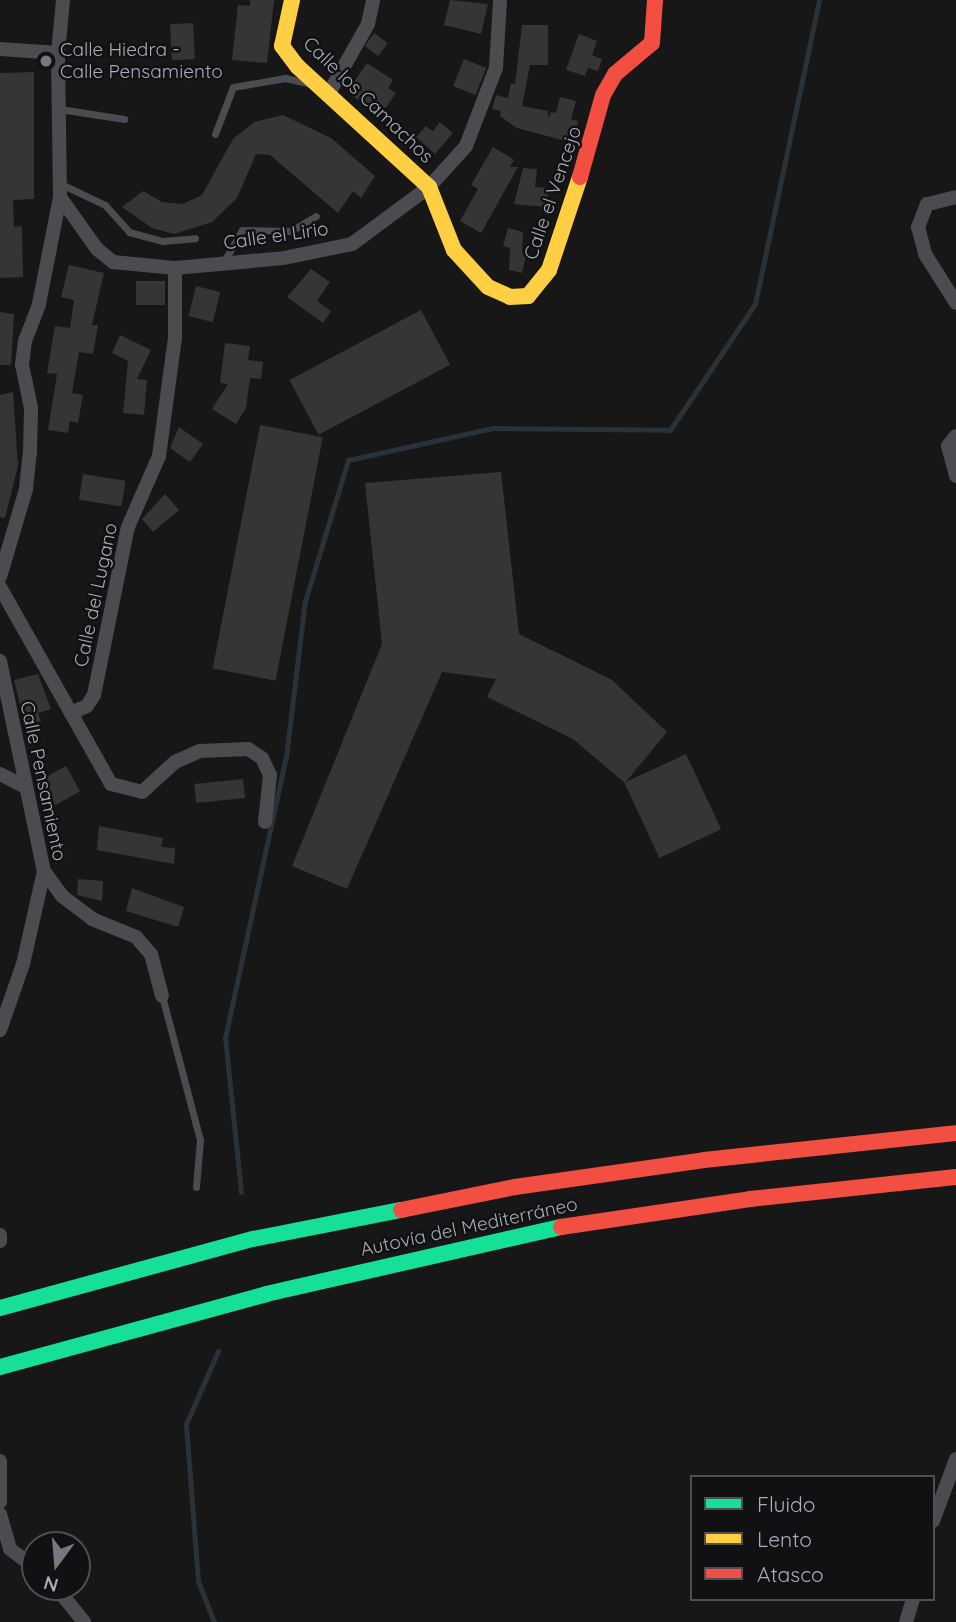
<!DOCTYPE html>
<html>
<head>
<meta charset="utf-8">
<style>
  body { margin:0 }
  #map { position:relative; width:956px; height:1622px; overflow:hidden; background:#171717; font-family:Quicksand,sans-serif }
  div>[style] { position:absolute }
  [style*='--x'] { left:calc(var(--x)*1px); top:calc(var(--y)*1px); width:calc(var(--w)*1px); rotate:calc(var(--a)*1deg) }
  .stream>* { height:5px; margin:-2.5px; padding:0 2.5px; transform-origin:2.5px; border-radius:2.5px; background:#2a3239 }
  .building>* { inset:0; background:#353536; transform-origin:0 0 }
  .lane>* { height:7px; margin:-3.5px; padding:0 3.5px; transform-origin:3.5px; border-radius:3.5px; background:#4b4c50 }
  .street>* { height:14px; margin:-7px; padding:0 7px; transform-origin:7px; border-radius:7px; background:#4b4c50 }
  .fast>* { height:16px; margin:-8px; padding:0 8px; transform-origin:8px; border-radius:8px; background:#16e098 }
  .slow>* { height:16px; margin:-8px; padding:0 8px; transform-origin:8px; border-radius:8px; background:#ffcf43 }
  .jam>* { height:16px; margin:-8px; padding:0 8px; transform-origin:8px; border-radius:8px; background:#f24e42 }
  .dots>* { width:19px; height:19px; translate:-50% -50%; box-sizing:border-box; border:4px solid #111113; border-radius:50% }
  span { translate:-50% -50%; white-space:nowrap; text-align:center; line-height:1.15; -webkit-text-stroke:5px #111113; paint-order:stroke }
  .poi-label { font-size:19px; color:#a8adb8 }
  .left { translate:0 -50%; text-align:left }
  .street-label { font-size:19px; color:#a8adb8 }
  .legend { position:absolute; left:690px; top:1475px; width:245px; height:126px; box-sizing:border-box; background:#111113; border:2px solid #4d4f55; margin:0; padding:9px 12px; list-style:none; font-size:21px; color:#a8adb8 }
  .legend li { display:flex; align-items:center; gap:14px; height:35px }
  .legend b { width:35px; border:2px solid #4d4f55 }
  .north { position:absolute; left:21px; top:1531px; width:70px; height:70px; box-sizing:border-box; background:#111113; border:2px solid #4d4f55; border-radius:50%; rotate:196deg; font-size:19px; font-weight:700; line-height:28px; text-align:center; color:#a8adb8 }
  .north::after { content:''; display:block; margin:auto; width:24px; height:32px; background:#757880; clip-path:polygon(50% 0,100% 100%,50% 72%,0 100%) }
</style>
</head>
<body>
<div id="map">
  <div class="stream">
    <i style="--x:241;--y:1192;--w:155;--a:-95.9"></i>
    <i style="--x:225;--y:1038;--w:288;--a:-77.8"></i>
    <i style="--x:286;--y:757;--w:157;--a:-83.1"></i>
    <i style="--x:305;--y:601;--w:147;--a:-73"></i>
    <i style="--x:348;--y:460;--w:148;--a:-12.5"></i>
    <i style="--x:492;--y:428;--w:178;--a:0.6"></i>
    <i style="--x:670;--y:430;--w:152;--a:-56"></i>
    <i style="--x:755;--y:304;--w:311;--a:-78.1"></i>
    <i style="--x:214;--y:1622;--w:44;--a:-111.3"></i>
    <i style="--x:198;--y:1581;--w:157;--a:-94.4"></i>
    <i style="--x:186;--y:1424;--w:80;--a:-66.3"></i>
  </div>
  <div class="building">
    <i style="clip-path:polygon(250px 0,274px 0,267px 63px,232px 60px,238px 5px,250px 6px)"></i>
    <i style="clip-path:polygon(450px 0,488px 4px,481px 34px,444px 25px)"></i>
    <i style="left:193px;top:23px;width:36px;height:23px;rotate:87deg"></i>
    <i style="clip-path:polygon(522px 25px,548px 25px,548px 65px,530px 65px,522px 106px,548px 111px,548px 118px,551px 112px,556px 113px,560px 97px,576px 101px,571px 119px,578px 121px,573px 143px,517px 128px,500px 116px,501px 111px,492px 109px,496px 95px,508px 98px,511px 83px,515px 84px)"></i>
    <i style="left:374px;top:33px;width:17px;height:16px;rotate:36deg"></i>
    <i style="clip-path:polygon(579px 34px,597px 41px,592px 55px,602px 59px,598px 71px,588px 68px,585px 76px,566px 70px)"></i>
    <i style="left:464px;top:59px;width:24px;height:29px;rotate:22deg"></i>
    <i style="clip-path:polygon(367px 63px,393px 80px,388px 88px,396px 93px,381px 115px,347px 92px)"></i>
    <i style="clip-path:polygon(34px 72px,34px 199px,13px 200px,14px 227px,22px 226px,23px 277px,0 278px,0 73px)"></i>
    <i style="clip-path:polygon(283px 115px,331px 138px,375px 176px,361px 198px,353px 191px,338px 213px,270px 155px,256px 154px,237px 198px,212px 222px,174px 234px,152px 228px,122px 207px,143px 191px,162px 202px,183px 204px,202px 195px,233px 139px,254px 122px)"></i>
    <i style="clip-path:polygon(440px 122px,453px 133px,435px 154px,416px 137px,426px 126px,433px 131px)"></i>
    <i style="clip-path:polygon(493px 147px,514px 160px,510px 167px,518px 167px,481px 233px,460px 221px,478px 189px,471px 185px)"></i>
    <i style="clip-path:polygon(523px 168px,537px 169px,535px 187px,548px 188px,547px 207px,514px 204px)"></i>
    <i style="clip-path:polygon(508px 228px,523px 232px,522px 254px,526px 256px,522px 273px,509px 270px,510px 248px,503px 246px)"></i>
    <i style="clip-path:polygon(69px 265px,104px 273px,92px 325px,98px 325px,93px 354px,79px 352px,72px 393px,83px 395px,78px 423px,70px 421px,68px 433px,48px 430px,57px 374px,47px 373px,55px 326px,70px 328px,74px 300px,61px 297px)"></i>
    <i style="clip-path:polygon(311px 269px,330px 282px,317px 301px,331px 311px,323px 323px,287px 297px)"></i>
    <i style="left:165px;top:281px;width:24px;height:29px;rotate:90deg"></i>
    <i style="left:196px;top:286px;width:25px;height:31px;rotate:14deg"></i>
    <i style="left:421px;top:310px;width:62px;height:149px;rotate:62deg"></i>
    <i style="clip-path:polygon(0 312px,14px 314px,11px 365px,0 365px)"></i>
    <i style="clip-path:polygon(120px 335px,151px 350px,137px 379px,147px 380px,144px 415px,123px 413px,128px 361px,112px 353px)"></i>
    <i style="clip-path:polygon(225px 343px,250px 346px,248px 360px,263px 362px,261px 379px,250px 378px,246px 408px,236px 424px,212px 409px,228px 384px,220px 383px)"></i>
    <i style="clip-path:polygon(13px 392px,18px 466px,5px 518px,0 517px,0 395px)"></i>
    <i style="left:260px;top:425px;width:64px;height:248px;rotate:11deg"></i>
    <i style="clip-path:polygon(179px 427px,203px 444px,190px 462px,170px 448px)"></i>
    <i style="clip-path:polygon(501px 472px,519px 634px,612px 680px,667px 732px,625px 783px,573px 739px,487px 697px,496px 679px,442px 672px,347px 889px,292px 866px,382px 644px,365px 483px)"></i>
    <i style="left:83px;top:474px;width:43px;height:26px;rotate:9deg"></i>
    <i style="clip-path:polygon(165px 494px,179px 510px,153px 532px,142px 519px)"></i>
    <i style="clip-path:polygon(38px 674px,51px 709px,38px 713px,41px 721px,25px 725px,14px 680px)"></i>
    <i style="left:686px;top:754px;width:83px;height:68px;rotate:65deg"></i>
    <i style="left:66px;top:766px;width:29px;height:29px;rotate:61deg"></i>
    <i style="left:243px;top:779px;width:19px;height:49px;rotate:84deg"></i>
    <i style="clip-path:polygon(99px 826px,163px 838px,161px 847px,175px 848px,174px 864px,97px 850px)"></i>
    <i style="clip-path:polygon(78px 879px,103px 881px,102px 901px,77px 895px)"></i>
    <i style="clip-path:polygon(132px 888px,184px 907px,178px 927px,126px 911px)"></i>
  </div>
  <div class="lane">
    <i style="--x:60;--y:109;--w:65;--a:8.9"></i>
    <i style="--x:215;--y:134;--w:50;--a:-69"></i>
    <i style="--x:233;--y:87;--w:53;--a:-9.8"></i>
    <i style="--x:285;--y:78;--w:23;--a:13"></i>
    <i style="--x:61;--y:184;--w:49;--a:25.5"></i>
    <i style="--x:105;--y:205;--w:36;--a:48"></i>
    <i style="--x:129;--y:232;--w:35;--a:15"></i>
    <i style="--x:163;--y:241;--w:32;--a:-5"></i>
    <i style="--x:223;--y:263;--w:38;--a:-60"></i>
    <i style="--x:242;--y:230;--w:49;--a:1.2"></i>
    <i style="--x:291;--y:231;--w:29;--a:-31"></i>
    <i style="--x:162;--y:996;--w:149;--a:75.2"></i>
    <i style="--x:200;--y:1140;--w:47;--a:94.9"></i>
  </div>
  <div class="street">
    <i style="--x:0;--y:49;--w:58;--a:3.9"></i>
    <i style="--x:329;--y:93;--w:79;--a:-60.5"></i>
    <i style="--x:368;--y:24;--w:25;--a:-78"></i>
    <i style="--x:60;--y:197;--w:64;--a:54.6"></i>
    <i style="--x:97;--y:249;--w:21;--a:39"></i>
    <i style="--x:113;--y:262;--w:62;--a:5.5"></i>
    <i style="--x:175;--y:268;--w:109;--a:-5.2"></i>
    <i style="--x:284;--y:258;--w:69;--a:-11.6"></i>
    <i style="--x:352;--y:244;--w:96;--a:-36.5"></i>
    <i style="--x:429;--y:187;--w:55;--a:-47.9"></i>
    <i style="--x:466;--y:146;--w:84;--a:-69"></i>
    <i style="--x:496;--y:68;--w:68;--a:-86.6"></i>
    <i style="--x:956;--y:197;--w:30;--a:166"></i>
    <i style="--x:927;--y:204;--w:25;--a:111"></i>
    <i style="--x:918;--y:227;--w:28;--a:75"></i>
    <i style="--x:925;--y:254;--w:58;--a:57.7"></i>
    <i style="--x:956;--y:436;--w:13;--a:129"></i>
    <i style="--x:948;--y:446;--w:31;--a:75"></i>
    <i style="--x:0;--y:577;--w:92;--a:-73.5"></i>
    <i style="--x:26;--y:489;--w:36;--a:-84"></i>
    <i style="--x:30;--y:453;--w:45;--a:-88.7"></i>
    <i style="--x:31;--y:408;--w:44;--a:-101.8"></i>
    <i style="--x:22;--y:365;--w:24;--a:-83"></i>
    <i style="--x:25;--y:341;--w:40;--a:-69"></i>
    <i style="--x:39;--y:304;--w:109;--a:-78.9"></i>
    <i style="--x:60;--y:197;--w:144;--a:-90.8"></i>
    <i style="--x:58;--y:53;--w:53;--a:-84.6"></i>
    <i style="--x:0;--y:587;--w:226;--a:60.6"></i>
    <i style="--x:111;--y:784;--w:32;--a:14"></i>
    <i style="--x:142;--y:792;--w:45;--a:-42.3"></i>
    <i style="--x:175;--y:762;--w:27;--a:-24"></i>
    <i style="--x:200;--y:751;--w:48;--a:-2.4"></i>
    <i style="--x:248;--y:749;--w:17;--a:33"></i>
    <i style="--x:262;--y:758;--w:19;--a:65"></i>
    <i style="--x:270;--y:775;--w:47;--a:96.1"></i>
    <i style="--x:0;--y:661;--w:215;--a:78.2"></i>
    <i style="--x:44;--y:871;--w:95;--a:102.7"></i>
    <i style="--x:23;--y:964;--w:70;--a:109.2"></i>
    <i style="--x:71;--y:713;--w:17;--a:-24"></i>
    <i style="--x:87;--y:706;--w:13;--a:-58"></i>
    <i style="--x:94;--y:695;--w:171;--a:-78.6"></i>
    <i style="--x:128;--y:527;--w:77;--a:-66.4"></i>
    <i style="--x:159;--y:456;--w:119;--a:-82.3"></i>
    <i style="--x:175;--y:338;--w:70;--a:-90"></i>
    <i style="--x:0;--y:774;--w:28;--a:27"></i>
    <i style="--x:44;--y:871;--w:31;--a:54"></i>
    <i style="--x:62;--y:896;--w:38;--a:37"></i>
    <i style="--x:92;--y:919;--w:48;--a:22.2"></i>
    <i style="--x:136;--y:937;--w:23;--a:49"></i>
    <i style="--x:151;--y:954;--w:43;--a:75.3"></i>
    <i style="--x:0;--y:1235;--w:6;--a:90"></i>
    <i style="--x:0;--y:1461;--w:41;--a:90"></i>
    <i style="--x:0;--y:1514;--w:36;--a:74"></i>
    <i style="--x:10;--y:1549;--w:31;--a:37"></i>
    <i style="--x:933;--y:1521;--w:66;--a:-69.6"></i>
    <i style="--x:56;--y:1587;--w:45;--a:51.3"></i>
    <i style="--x:906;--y:1622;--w:24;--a:-73"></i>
  </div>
  <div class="fast">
    <i style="--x:0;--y:1308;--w:262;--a:-15.3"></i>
    <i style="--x:253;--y:1239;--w:151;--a:-11.1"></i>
    <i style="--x:0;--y:1367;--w:276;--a:-15.3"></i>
    <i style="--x:266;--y:1294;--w:303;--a:-12.8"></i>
  </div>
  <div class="slow">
    <i style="--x:292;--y:0;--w:47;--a:102.3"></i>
    <i style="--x:282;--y:46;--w:25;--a:53"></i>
    <i style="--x:297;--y:66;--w:179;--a:42.5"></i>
    <i style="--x:429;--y:187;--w:68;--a:68.4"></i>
    <i style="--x:454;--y:250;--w:50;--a:47.4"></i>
    <i style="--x:488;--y:287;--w:24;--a:24"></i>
    <i style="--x:510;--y:297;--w:18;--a:-3"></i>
    <i style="--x:528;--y:296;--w:33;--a:-51"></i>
    <i style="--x:549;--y:270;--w:98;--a:-71.6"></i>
  </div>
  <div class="jam">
    <i style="--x:580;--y:177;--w:85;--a:-74.3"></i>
    <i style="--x:603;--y:95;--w:24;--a:-60"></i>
    <i style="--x:615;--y:74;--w:48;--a:-40"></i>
    <i style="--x:652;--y:43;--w:43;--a:-86"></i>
    <i style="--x:401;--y:1210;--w:116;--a:-11.4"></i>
    <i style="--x:515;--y:1187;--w:191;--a:-8.1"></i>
    <i style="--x:704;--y:1160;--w:253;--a:-6.1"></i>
    <i style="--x:561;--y:1227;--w:191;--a:-8.4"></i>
    <i style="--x:750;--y:1199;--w:207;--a:-6.1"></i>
  </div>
  <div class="dots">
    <i style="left:46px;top:61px;background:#757880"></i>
  </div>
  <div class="poi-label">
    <span class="left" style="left:60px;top:61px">Calle Hiedra -<br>Calle Pensamiento</span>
  </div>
  <div class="street-label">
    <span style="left:368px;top:100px;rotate:44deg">Calle los Camachos</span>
    <span style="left:553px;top:193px;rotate:-71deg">Calle el Vencejo</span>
    <span style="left:276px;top:236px;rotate:-8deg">Calle el Lirio</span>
    <span style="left:96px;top:595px;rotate:-78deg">Calle del Lugano</span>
    <span style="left:43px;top:781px;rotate:78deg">Calle Pensamiento</span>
    <span style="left:469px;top:1227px;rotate:-12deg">Autovía del Mediterráneo</span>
  </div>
  <ul class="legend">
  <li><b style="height:9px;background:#16e098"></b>Fluido</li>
  <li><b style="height:9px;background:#ffcf43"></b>Lento</li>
  <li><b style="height:9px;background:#f24e42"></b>Atasco</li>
  </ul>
  <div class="north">N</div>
</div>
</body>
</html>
